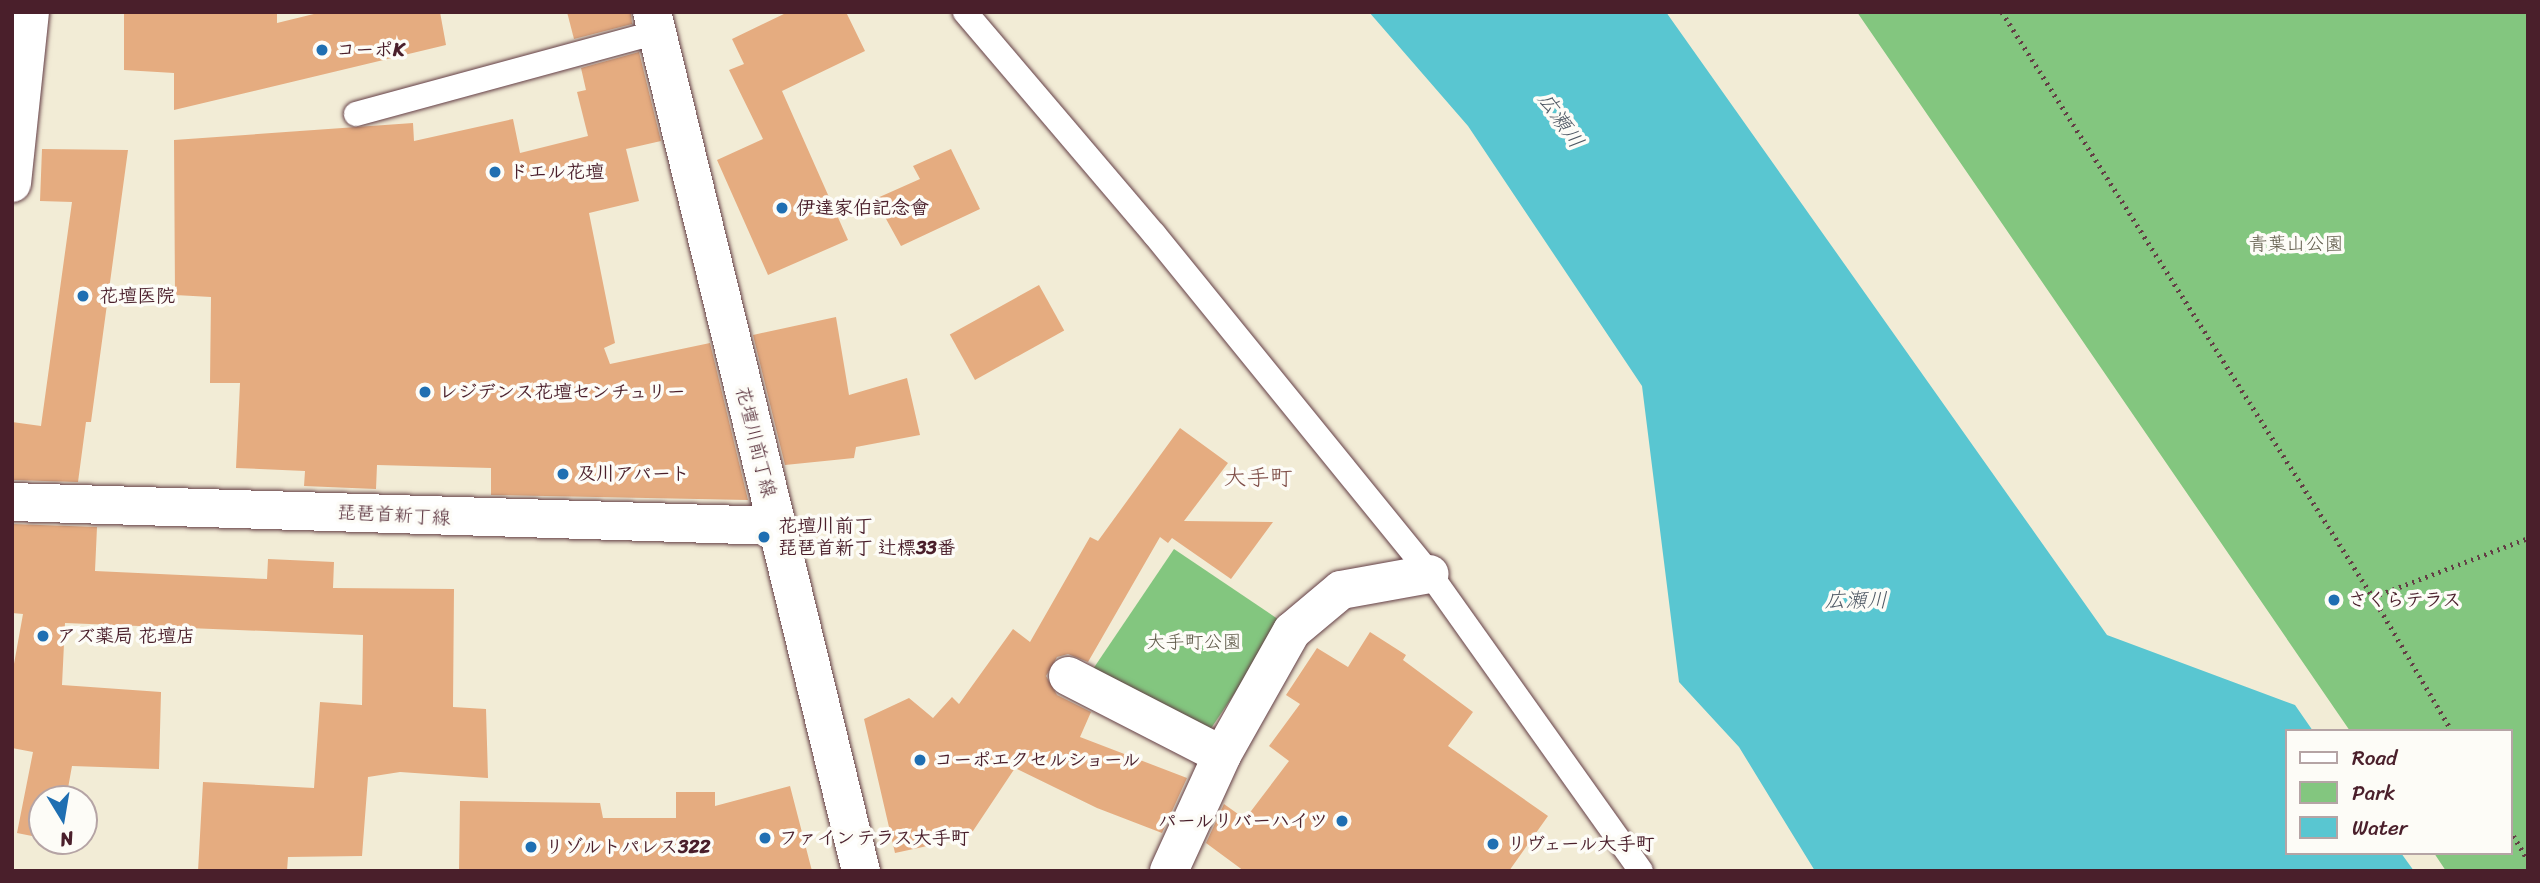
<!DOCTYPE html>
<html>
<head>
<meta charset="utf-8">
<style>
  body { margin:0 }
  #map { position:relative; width:2540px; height:883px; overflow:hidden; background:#f2ecd6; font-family:Sriracha,"Klee One",sans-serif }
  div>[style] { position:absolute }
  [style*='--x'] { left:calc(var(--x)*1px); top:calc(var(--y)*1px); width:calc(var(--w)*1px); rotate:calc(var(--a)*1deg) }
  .green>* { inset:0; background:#83c67f; transform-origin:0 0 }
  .water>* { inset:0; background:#59c6d1 }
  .building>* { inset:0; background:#e5ac80; transform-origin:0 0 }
  .path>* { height:4.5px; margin-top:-2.25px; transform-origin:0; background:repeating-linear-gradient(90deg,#633e45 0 2px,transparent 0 7px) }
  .roads { filter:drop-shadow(0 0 2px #633e45) drop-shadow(0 0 2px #633e45) }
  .service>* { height:24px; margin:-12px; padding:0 12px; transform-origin:12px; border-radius:12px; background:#fff }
  .minor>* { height:38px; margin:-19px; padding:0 19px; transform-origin:19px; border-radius:19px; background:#fff }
  .dots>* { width:19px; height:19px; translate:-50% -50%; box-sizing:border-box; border:4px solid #fdfcf7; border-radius:50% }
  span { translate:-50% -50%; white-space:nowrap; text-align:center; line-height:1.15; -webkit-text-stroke:7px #fdfcf7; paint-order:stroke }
  .poi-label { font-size:19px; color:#4a1f2b; font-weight:700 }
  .left { translate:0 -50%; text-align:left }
  .right { translate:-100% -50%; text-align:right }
  .park-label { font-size:19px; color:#5e5948 }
  .street-label { font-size:19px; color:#4a1f2b }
  .water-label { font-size:21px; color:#4f5965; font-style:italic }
  .quarter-label { font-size:23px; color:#805049 }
  .frame { position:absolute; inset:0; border:14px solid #4a1f2b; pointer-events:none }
  .legend { position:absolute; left:2285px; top:729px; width:228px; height:126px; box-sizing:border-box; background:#fdfcf7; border:2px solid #b5a4a5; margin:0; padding:9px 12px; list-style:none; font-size:21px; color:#4a1f2b }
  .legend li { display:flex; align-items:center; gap:14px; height:35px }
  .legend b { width:35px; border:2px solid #b5a4a5 }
  .north { position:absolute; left:28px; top:785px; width:70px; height:70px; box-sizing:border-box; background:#fdfcf7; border:2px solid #b5a4a5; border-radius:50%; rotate:169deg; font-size:19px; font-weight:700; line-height:28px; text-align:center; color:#4a1f2b }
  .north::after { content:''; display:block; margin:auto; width:24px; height:32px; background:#1f6fb2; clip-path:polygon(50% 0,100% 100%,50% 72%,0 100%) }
</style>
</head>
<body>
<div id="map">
  <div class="green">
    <i style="clip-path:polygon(1857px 12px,2528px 12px,2528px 871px,2446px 871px,2434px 853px,2510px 853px,2510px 731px,2350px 731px)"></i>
    <i style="left:1174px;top:549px;width:131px;height:146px;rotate:34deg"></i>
  </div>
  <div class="water">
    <i style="clip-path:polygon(1369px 12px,1666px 12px,2107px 635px,2295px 705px,2313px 731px,2286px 731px,2286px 853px,2401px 853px,2414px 871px,1815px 871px,1739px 747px,1679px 682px,1642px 386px,1468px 126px)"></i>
  </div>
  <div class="building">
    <i style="clip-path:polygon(124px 12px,277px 12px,277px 23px,322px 12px,440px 12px,446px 45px,174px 110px,174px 73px,124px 70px)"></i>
    <i style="clip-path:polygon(567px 12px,631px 12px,632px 24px,574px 39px)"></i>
    <i style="clip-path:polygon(788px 12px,846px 12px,865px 51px,782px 91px,848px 240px,768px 275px,717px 160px,763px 139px,729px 70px,744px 64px,732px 39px)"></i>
    <i style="clip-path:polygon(639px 52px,661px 141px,626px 149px,639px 201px,589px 213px,615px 343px,604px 348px,610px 364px,710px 343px,748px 500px,491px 495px,491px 468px,377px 465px,376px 489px,304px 486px,305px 471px,236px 468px,240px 383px,210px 383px,211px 297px,175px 295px,174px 140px,413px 123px,414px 141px,513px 119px,520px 153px,588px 136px,577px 92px,586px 90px,581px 68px)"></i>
    <i style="clip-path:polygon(42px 149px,128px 150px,91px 422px,86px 422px,78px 482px,12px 480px,12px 422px,41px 426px,72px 202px,40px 201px)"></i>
    <i style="clip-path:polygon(951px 149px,980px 209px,901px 246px,875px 199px,920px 179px,913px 166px)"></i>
    <i style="left:1039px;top:285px;width:52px;height:102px;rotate:61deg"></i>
    <i style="clip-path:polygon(836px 317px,849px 395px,907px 378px,920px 435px,856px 447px,854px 458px,785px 465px,753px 335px)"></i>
    <i style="clip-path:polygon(1180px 428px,1228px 463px,1184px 521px,1273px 522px,1231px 579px,1172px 538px,1168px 543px,1160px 537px,1088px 662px,1068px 654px,1057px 657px,1046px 676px,1057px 695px,1091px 712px,1080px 737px,1187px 778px,1162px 833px,1097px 808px,1015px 768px,969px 837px,895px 853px,864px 719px,909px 698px,933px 718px,952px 697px,959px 704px,1013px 629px,1030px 642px,1090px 537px,1098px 541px)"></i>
    <i style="clip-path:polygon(12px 524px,97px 527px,95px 571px,267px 579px,268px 559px,334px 562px,333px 588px,454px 589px,453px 707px,486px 709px,488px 778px,400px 772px,368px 777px,362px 856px,288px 857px,287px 871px,198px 871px,203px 782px,314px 788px,320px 702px,362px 705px,363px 635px,65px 623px,62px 685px,161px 692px,159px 769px,72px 766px,66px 799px,42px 799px,42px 838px,17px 833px,33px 752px,12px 748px,12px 675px,23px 614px,12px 613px)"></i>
    <i style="clip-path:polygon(1370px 632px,1406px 655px,1403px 660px,1473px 712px,1448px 746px,1548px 816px,1509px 871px,1244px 871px,1206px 843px,1224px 804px,1245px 819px,1289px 761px,1269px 746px,1300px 704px,1286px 695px,1317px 648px,1348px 667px)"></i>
    <i style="clip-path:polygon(790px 786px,812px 871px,459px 871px,460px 801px,600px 803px,603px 818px,676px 818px,676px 792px,715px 792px,715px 806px)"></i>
  </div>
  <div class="path">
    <i style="--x:2002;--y:12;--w:693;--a:57.62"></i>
    <i style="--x:2373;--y:597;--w:156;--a:59.5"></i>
    <i style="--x:2373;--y:597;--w:166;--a:-20.8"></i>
    <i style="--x:2510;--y:830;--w:35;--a:59"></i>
  </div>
  <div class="roads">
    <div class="service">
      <i style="--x:965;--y:12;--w:292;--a:49.6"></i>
      <i style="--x:1154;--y:234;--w:438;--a:50.9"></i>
      <i style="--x:1430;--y:574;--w:364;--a:54.6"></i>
      <i style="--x:356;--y:114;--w:313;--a:-15.2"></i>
    </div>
    <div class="minor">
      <i style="--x:652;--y:12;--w:884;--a:76.33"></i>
      <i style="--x:12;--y:183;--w:172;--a:-84"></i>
      <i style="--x:12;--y:502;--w:765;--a:1.8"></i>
      <i style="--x:1068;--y:676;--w:173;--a:27.2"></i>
      <i style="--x:1169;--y:871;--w:128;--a:-65.4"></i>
      <i style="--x:1222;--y:755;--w:142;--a:-60.6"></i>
      <i style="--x:1292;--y:631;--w:64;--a:-39.9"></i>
      <i style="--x:1341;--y:590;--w:90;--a:-10.2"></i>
    </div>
  </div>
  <div class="dots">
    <i style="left:322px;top:50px;background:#1f6fb2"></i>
    <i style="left:495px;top:172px;background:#1f6fb2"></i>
    <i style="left:782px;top:208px;background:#1f6fb2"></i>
    <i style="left:83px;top:296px;background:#1f6fb2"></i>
    <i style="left:425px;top:392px;background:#1f6fb2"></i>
    <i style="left:563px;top:474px;background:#1f6fb2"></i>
    <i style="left:764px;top:537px;background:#1f6fb2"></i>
    <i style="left:2334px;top:600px;background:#1f6fb2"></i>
    <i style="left:43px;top:636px;background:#1f6fb2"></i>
    <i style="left:920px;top:760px;background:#1f6fb2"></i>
    <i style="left:1342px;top:821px;background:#1f6fb2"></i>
    <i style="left:765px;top:838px;background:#1f6fb2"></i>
    <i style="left:1493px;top:844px;background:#1f6fb2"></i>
    <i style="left:531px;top:847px;background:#1f6fb2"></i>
  </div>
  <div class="poi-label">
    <span class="left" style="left:336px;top:50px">コーポK</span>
    <span class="left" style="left:509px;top:172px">ドエル花壇</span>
    <span class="left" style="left:796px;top:208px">伊達家伯記念會</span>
    <span class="left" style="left:99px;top:296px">花壇医院</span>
    <span class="left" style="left:439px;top:392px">レジデンス花壇センチュリー</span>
    <span class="left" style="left:577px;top:474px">及川アパート</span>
    <span class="left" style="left:778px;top:537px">花壇川前丁<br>琵琶首新丁 辻標33番</span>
    <span class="left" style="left:2348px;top:600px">さくらテラス</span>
    <span class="left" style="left:57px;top:636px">アズ薬局 花壇店</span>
    <span class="left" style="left:934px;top:760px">コーポエクセルショール</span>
    <span class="right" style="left:1328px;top:821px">パールリバーハイツ</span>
    <span class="left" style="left:779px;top:838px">ファインテラス大手町</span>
    <span class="left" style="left:1507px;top:844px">リヴェール大手町</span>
    <span class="left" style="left:545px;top:847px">リゾルトパレス322</span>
  </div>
  <div class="park-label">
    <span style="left:2296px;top:244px">青葉山公園</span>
    <span style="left:1194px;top:642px">大手町公園</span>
  </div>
  <div class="street-label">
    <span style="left:756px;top:442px;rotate:76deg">花壇川前丁線</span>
    <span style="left:394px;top:515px;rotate:3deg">琵琶首新丁線</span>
  </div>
  <div class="water-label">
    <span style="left:1561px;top:120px;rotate:55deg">広瀬川</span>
    <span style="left:1856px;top:600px">広瀬川</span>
  </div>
  <div class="quarter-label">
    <span style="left:1258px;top:478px">大手町</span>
  </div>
  <div class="frame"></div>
  <ul class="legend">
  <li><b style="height:9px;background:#fff"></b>Road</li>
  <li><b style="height:19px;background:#83c67f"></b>Park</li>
  <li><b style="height:19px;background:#59c6d1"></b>Water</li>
  </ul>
  <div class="north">N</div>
</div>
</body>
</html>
